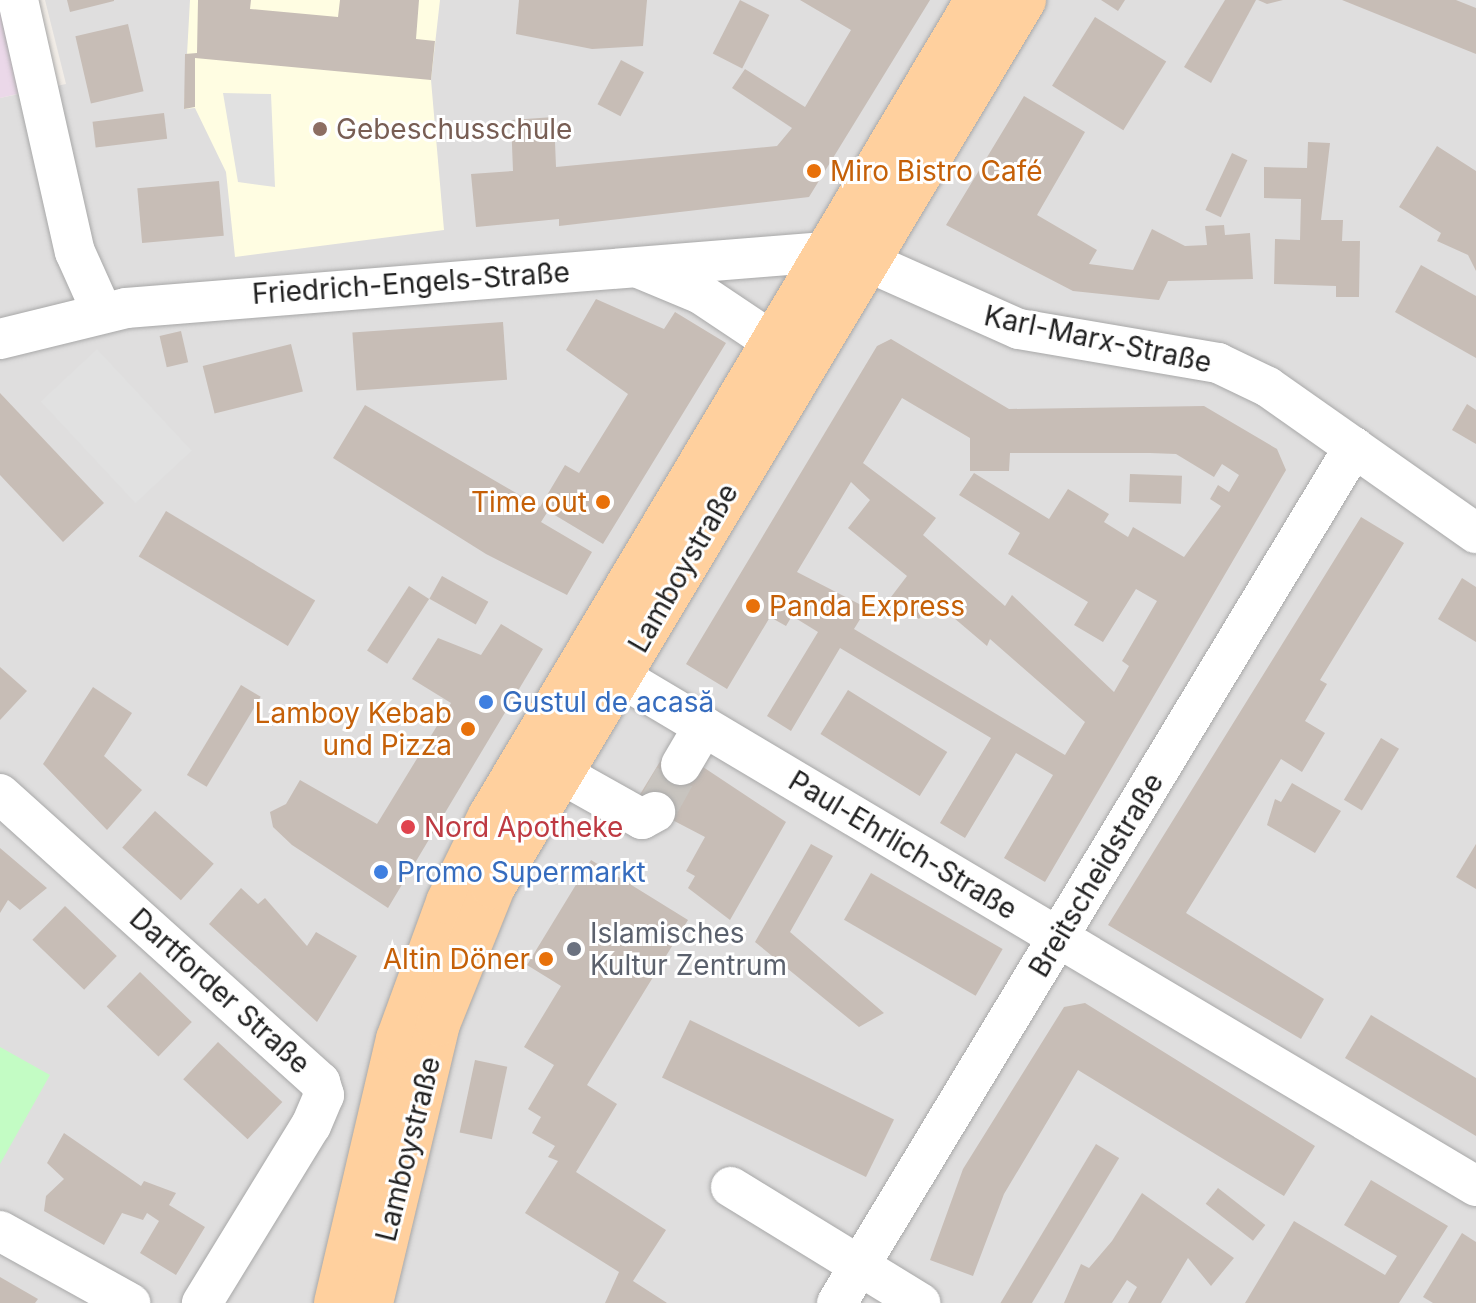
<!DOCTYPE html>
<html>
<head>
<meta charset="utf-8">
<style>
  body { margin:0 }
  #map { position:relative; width:1476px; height:1303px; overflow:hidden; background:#f2ede7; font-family:Inter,sans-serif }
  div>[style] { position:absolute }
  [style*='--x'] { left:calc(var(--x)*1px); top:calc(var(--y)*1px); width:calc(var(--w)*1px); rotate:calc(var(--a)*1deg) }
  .residential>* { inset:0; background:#dfdede }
  .industrial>* { inset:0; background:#ebd8e9 }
  .education>* { inset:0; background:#fffde2 }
  .park>* { inset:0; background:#c3fcc4 }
  .parking>* { inset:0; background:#e1e1e1; transform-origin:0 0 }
  .building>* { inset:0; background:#c7bdb6; transform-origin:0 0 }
  .minor-tunnel>* { height:40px; margin-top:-20px; transform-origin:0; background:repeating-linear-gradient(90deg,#c8c4bf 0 40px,transparent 0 60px) }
  .roads { filter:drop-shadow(0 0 2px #a8a8a8) drop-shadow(0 0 2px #a8a8a8) }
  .minor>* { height:40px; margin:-20px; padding:0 20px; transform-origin:20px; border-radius:20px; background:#fff }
  .major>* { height:44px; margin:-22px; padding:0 22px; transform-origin:22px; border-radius:22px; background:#ffd09e }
  .dots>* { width:22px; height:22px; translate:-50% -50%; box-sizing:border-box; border:4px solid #fff; border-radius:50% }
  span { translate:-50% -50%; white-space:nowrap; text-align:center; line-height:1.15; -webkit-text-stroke:6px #fff; paint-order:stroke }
  .education-label { font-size:28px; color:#785e54 }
  .left { translate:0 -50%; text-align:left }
  .food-label { font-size:28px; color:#c56008 }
  .right { translate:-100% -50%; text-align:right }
  .street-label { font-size:28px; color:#212121 }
  .shop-label { font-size:28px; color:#366cbe }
  .health-label { font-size:28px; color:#be3a42 }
  .worship-label { font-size:28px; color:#5b616d }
</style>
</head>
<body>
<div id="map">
  <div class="residential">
    <i style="clip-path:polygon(45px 0,1476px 0,1476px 1303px,0 1303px,0 98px,66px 84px)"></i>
  </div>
  <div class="industrial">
    <i style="clip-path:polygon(0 0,30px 91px,0 98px)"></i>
  </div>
  <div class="education">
    <i style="clip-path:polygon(190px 0,440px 0,431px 80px,444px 230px,235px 257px,226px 172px,195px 108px,184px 109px)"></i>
  </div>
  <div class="park">
    <i style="clip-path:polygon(0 1047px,50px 1075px,0 1164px)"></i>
  </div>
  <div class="parking">
    <i style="clip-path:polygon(223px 93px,271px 94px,275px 187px,238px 182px)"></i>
    <i style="left:97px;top:349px;width:139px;height:77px;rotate:47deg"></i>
  </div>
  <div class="building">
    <i style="clip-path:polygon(67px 0,114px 0,114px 1px,70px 12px)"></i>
    <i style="clip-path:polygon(198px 0,251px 0,250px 9px,338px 17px,340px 0,419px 0,416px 39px,435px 41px,431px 80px,195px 58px,195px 107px,184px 109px,185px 54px,197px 53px)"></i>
    <i style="clip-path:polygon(519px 0,647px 0,643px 46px,592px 49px,516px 34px)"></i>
    <i style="left:740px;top:0;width:33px;height:60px;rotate:27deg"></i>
    <i style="clip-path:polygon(800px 0,930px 0,809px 197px,559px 226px,559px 219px,476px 227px,471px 174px,513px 171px,511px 120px,554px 117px,556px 167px,777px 146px,792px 128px,732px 88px,745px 69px,805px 107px,851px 30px)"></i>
    <i style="clip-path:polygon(1101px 0,1125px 0,1118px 11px)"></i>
    <i style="clip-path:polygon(1225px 0,1256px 0,1211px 83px,1184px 67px)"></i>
    <i style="clip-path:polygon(1258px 0,1283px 0,1267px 4px)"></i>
    <i style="clip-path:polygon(1342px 0,1456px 0,1476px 8px,1476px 54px)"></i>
    <i style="left:1095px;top:17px;width:84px;height:81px;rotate:32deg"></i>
    <i style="left:128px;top:24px;width:69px;height:54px;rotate:77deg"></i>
    <i style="left:621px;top:60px;width:26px;height:50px;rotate:28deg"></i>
    <i style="clip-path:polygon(1024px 96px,1085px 132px,1037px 215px,1097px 250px,1089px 264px,1133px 270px,1152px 229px,1185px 246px,1207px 245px,1205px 226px,1224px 225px,1225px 235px,1250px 233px,1253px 279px,1168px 281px,1159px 300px,1073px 291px,946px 225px)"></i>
    <i style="left:164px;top:113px;width:26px;height:72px;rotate:83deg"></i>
    <i style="clip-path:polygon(1308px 142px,1330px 143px,1321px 220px,1343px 220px,1342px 241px,1360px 241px,1359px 297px,1336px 297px,1336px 286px,1274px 284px,1275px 239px,1300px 240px,1301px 199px,1264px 198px,1264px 167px,1307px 168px)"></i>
    <i style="clip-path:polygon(1437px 146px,1476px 171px,1476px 271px,1468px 255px,1437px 241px,1441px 233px,1399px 207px)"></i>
    <i style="left:1232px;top:153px;width:17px;height:63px;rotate:25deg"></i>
    <i style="left:219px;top:181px;width:55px;height:82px;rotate:85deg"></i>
    <i style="clip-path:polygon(1421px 265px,1476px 296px,1476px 358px,1395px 312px)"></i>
    <i style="clip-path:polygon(596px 299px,664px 329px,675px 312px,726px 343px,603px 544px,548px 511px,541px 522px,592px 552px,567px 595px,486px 554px,333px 458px,365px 405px,540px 507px,565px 465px,579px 473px,628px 394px,566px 350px)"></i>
    <i style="left:503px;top:322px;width:58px;height:151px;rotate:86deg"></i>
    <i style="left:181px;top:331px;width:32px;height:22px;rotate:77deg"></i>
    <i style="clip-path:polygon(evenodd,891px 339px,1009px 409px,1204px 406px,1277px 449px,1286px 470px,1045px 882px,1004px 858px,1053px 775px,1016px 753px,965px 838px,940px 823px,991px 738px,840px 648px,791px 731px,767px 716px,818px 632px,792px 616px,786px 626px,770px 617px,727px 689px,686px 664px,877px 346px,891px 339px,902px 398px,970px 438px,970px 471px,1009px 471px,1010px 453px,1150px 453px,1176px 454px,1214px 477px,1222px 464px,1239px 475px,1229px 492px,1218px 485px,1210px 499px,1221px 506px,1184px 557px,1133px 527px,1128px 537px,1104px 522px,1109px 514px,1068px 489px,1049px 519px,974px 473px,959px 495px,1020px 533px,1008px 554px,1088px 602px,1074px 625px,1103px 642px,1136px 589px,1157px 601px,1122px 661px,1129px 666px,1114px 692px,1012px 595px,1005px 606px,923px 535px,936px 518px,863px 463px,902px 398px,891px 339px,851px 482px,870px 500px,848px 528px,907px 576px,891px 597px,919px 619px,934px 601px,987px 646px,990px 639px,1085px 722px,1065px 755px,854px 629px,867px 608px,797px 572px,851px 482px)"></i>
    <i style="left:291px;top:344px;width:49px;height:91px;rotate:76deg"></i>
    <i style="clip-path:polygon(0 393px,104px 503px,63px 542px,0 475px)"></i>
    <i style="clip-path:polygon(1467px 404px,1476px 410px,1476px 444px,1452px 430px)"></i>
    <i style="left:1130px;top:474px;width:52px;height:28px;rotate:2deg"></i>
    <i style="left:166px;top:511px;width:174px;height:53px;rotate:31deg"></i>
    <i style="clip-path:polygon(1361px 517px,1404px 543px,1320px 680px,1327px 684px,1305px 721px,1325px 733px,1302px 772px,1281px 759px,1186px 913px,1324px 999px,1301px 1039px,1108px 925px)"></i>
    <i style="left:442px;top:576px;width:53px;height:26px;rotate:29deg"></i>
    <i style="clip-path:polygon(1462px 578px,1476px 587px,1476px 642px,1438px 619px)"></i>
    <i style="left:409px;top:586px;width:24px;height:77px;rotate:33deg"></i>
    <i style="clip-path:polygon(501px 624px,543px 649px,388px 908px,292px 845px,273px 827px,270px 812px,286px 804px,300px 780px,377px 824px,451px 703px,412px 679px,438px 638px,481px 655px)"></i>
    <i style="clip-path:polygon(0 667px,27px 691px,0 720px)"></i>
    <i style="left:241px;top:685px;width:23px;height:105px;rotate:31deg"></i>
    <i style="clip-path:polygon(93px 687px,132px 713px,104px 756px,142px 790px,107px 830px,43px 764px)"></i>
    <i style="left:848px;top:690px;width:117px;height:52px;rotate:32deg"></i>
    <i style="left:1381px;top:738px;width:21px;height:72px;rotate:31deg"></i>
    <i style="clip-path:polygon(664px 755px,700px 765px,786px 822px,730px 920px,688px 888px,695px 876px,686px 871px,705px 837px,636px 801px)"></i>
    <i style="clip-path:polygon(1292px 783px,1341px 811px,1315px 853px,1267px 825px,1275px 799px,1281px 802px)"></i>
    <i style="left:155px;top:811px;width:79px;height:49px;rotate:42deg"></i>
    <i style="clip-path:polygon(811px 844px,833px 856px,790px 932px,884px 1013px,859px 1027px,755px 942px)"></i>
    <i style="clip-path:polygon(1476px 844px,1476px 889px,1456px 877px)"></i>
    <i style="clip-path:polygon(0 848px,47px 888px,20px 910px,8px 900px,0 913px)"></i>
    <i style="clip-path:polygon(591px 860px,688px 920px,587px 1085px,617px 1104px,576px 1172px,666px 1230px,633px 1281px,667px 1303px,605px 1303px,619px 1272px,525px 1213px,558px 1161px,548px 1157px,555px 1146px,532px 1133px,541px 1117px,528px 1109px,554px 1065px,524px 1047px,561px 986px,527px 965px)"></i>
    <i style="left:871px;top:873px;width:152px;height:54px;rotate:30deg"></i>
    <i style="clip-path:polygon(241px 888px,258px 904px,265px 898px,307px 946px,316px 932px,357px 956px,317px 1022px,209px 924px)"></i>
    <i style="left:65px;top:906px;width:72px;height:47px;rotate:44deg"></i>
    <i style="left:140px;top:972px;width:72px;height:48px;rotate:44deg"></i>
    <i style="clip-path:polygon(1085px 1003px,1315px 1146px,1284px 1196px,1078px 1070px,1004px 1194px,973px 1276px,930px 1260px,963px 1169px,1064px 1007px)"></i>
    <i style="clip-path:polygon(1371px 1015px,1476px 1078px,1476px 1136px,1345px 1058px)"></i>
    <i style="left:690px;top:1020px;width:227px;height:64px;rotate:26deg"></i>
    <i style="left:218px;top:1042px;width:88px;height:51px;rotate:43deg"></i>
    <i style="left:475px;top:1060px;width:33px;height:74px;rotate:12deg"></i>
    <i style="clip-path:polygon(64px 1133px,141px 1186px,144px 1181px,176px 1193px,169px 1205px,205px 1227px,176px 1275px,140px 1253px,159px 1221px,147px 1213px,143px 1220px,122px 1213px,104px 1245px,44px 1211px,46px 1196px,64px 1179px,47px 1163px)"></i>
    <i style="left:1096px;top:1144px;width:27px;height:188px;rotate:31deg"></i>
    <i style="clip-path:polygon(1371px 1180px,1448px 1226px,1399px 1303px,1245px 1303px,1294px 1221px,1385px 1275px,1397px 1256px,1344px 1225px)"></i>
    <i style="left:1218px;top:1188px;width:60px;height:20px;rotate:38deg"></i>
    <i style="clip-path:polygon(1142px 1193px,1234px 1258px,1211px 1286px,1188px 1258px,1161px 1303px,1128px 1303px,1137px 1287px,1127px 1280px,1112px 1303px,1064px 1303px,1081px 1264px,1089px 1268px,1112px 1241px)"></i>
    <i style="clip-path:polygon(1462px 1233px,1476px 1242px,1476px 1303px,1433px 1303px,1423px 1297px)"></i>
    <i style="clip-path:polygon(0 1277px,38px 1299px,35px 1303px,0 1303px)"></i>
  </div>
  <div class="minor-tunnel">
    <i style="--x:655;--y:812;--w:54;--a:-61"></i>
  </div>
  <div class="roads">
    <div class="minor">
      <i style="--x:18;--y:0;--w:258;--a:77.3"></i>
      <i style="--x:75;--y:252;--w:66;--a:65.8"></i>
      <i style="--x:641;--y:269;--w:65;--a:22.6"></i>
      <i style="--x:701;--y:294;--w:87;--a:33.7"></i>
      <i style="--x:0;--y:339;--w:130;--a:-13.8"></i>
      <i style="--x:126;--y:308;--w:701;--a:-4.58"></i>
      <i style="--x:825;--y:252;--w:42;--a:12.4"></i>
      <i style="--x:866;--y:261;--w:167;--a:24"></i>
      <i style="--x:1019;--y:329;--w:202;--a:9.7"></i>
      <i style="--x:1218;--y:363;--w:55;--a:25.6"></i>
      <i style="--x:1268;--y:387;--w:254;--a:35.1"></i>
      <i style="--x:619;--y:676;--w:997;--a:30.76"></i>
      <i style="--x:681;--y:765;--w:45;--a:-59.5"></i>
      <i style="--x:560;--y:773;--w:94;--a:29.3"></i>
      <i style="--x:642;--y:819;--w:15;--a:-28"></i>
      <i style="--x:0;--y:794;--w:431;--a:42"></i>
      <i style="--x:320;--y:1082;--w:14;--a:73"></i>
      <i style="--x:324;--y:1095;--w:33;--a:113"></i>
      <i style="--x:311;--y:1125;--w:209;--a:121.5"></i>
      <i style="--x:731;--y:1187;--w:222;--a:31.5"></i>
      <i style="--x:0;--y:1231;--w:149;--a:29"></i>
      <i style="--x:837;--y:1303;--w:1000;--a:-58.87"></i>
    </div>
    <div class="major">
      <i style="--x:336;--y:1303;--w:271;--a:-76.8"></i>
      <i style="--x:398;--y:1039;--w:146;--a:-69.9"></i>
      <i style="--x:448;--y:902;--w:96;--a:-64"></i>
      <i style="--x:490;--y:816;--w:950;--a:-59.17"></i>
      <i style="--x:371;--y:1303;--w:287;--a:-76.5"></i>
      <i style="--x:438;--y:1024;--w:148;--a:-68.1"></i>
      <i style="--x:493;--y:887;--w:1034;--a:-59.09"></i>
    </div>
  </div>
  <div class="dots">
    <i style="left:320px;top:129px;background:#8d6e63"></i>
    <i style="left:814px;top:171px;background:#e8710a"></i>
    <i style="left:603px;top:502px;background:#e8710a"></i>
    <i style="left:753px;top:606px;background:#e8710a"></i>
    <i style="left:486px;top:702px;background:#3f7fe0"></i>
    <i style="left:468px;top:729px;background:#e8710a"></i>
    <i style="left:408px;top:827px;background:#e0444e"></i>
    <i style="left:381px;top:872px;background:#3f7fe0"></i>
    <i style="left:574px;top:949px;background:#6b7280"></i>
    <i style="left:546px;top:959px;background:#e8710a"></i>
  </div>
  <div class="education-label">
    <span class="left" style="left:336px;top:129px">Gebeschusschule</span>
  </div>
  <div class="food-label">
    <span class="left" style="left:830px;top:171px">Miro Bistro Café</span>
    <span class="right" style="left:587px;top:502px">Time out</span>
    <span class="left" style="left:769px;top:606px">Panda Express</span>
    <span class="right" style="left:452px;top:729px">Lamboy Kebab<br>und Pizza</span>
    <span class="right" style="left:530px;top:959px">Altin Döner</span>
  </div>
  <div class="street-label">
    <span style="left:411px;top:283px;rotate:-4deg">Friedrich-Engels-Straße</span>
    <span style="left:1098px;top:339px;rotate:12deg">Karl-Marx-Straße</span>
    <span style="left:683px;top:568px;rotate:-60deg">Lamboystraße</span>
    <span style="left:903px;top:845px;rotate:31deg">Paul-Ehrlich-Straße</span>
    <span style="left:1096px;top:875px;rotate:-59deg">Breitscheidstraße</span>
    <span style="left:220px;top:991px;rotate:42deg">Dartforder Straße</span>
    <span style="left:408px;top:1149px;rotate:-76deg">Lamboystraße</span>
  </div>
  <div class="shop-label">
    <span class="left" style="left:502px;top:702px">Gustul de acasă</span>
    <span class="left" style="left:397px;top:872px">Promo Supermarkt</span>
  </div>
  <div class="health-label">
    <span class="left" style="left:424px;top:827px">Nord Apotheke</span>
  </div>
  <div class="worship-label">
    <span class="left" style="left:590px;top:949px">Islamisches<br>Kultur Zentrum</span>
  </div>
</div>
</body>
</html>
